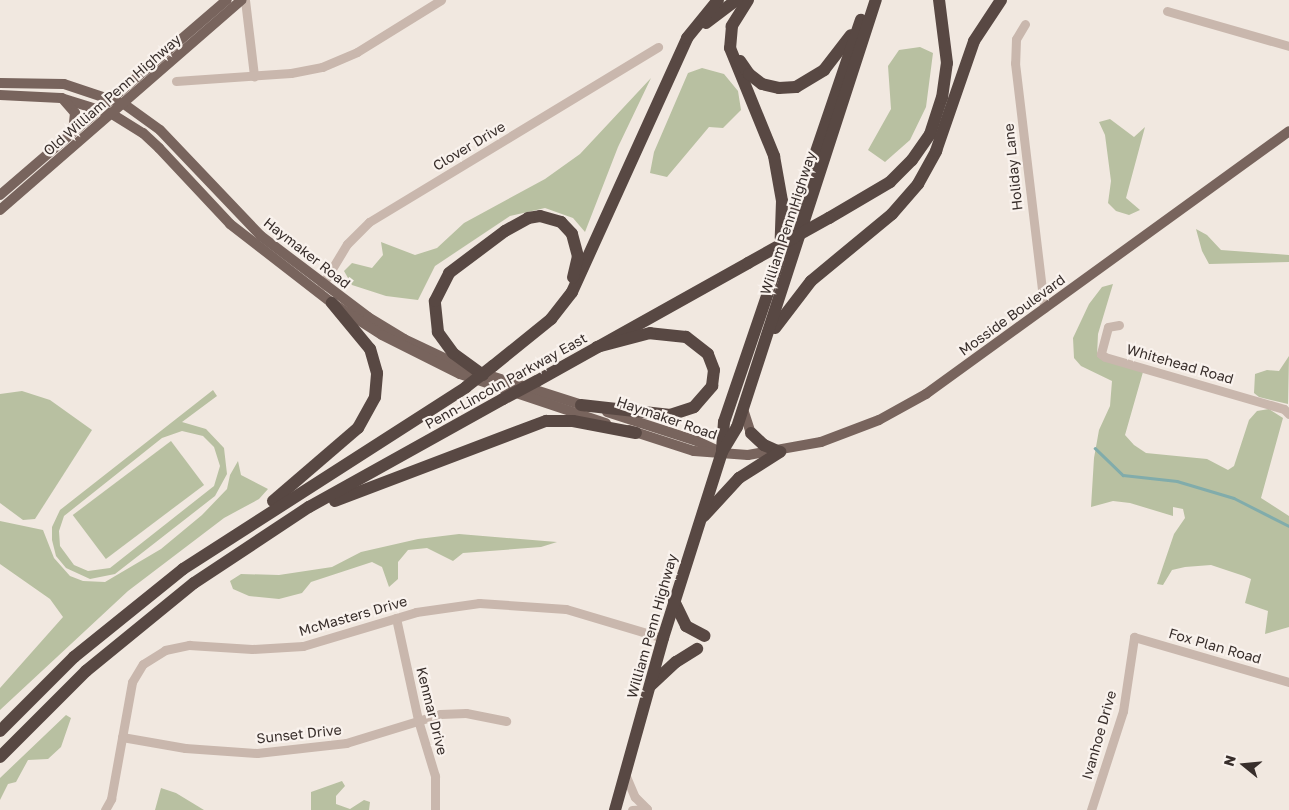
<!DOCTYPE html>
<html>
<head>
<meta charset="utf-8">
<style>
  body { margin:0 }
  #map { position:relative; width:1289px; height:810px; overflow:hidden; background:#f1e8e0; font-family:"Golos Text",sans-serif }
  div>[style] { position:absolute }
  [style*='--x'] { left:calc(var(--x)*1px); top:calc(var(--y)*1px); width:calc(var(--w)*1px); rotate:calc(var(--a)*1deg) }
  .green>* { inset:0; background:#b8c0a1; transform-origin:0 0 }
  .stream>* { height:2.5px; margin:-1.25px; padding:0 1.25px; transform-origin:1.25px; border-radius:1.25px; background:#81acab }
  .minor>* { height:9px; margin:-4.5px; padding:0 4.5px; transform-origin:4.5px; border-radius:4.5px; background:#c9b7ad }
  .major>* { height:10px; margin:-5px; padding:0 5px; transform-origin:5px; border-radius:5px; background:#78645d }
  .highway>* { height:12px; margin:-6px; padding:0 6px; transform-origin:6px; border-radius:6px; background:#584843 }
  .highway-bridge>* { height:12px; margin:-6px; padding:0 6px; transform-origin:6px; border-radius:6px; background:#584843 }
  span { translate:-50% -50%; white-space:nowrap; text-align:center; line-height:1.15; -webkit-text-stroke:4.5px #f9f2ed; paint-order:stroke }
  .street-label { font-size:14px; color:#382e2b }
  .north { position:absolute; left:1219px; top:740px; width:50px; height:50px; -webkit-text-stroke:4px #f9f2ed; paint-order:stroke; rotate:287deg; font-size:14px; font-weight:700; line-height:20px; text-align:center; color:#382e2b }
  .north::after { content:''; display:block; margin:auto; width:18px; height:22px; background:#382e2b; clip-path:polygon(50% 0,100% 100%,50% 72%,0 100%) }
</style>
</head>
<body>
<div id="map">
  <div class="green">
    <i style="clip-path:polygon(920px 47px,933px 53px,926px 107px,910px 140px,885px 162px,868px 150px,891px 109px,888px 66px,899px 50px)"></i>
    <i style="clip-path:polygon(702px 68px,724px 74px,738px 91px,741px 110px,723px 128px,709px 127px,667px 177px,650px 173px,654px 152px,688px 73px)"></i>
    <i style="clip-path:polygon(651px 78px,618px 147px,585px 232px,573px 218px,545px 208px,510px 216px,435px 266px,418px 300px,386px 296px,352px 285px,344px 271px,352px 263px,372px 268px,383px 255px,381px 242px,415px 255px,437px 248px,464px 223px,545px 179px,580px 154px)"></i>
    <i style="clip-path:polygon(1110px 119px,1134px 137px,1145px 127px,1126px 198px,1140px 210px,1129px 215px,1116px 211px,1108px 203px,1111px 181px,1105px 135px,1099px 122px)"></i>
    <i style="clip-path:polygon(1196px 229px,1207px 235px,1221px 250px,1289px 255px,1289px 262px,1209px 264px,1202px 251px)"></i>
    <i style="clip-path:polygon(1113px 284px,1098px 334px,1097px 356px,1143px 372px,1125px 435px,1134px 445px,1146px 453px,1207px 459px,1228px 470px,1234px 466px,1249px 420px,1257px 411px,1269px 409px,1283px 418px,1261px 498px,1289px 516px,1289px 627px,1265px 634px,1268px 611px,1245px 603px,1251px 579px,1244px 576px,1211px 565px,1185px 567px,1172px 570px,1163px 585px,1157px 584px,1174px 534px,1185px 518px,1183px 509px,1173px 507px,1173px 516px,1130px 503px,1113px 501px,1091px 507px,1094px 458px,1099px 430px,1110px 406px,1112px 381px,1081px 366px,1074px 358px,1073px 338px,1089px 304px,1102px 287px)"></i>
    <i style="clip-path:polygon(1289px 356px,1288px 404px,1259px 397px,1254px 393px,1255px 374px,1267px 370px,1279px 371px)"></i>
    <i style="clip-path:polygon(evenodd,213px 390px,217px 396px,182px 422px,206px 429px,224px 448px,227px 474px,215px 496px,115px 574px,90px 579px,66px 568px,56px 556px,52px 540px,52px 527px,60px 510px,213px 390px,182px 431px,203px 436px,214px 447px,220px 466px,214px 486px,110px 568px,88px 571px,74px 565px,60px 546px,59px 531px,64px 516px,162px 438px,182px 431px)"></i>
    <i style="clip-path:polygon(22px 391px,50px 400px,92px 430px,35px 519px,23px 520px,0 503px,0 394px)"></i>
    <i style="left:171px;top:441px;width:55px;height:123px;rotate:53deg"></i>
    <i style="clip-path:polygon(238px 461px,241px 475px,268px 489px,259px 499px,224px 518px,128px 591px,0 710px,0 688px,63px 617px,50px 599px,0 564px,0 521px,43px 530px,54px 558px,70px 576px,83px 581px,105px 582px,161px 549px,202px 515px,227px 489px,230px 475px)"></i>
    <i style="clip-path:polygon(459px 534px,557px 542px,541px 547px,463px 553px,453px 561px,427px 548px,408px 550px,398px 562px,398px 579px,389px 587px,382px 567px,372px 562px,311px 582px,302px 593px,279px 599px,249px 596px,233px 589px,230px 581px,241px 574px,279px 575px,332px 567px,361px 552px,418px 539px)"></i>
    <i style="clip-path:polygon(66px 715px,71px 718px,61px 747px,48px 759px,28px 760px,16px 782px,8px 784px,0 800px,0 778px)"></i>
    <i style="clip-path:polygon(342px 781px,345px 786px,336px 796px,336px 804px,350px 809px,364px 800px,370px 802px,369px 810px,311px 810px,311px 792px)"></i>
    <i style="clip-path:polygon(161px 788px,176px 793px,204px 810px,155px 810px)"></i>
  </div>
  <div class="stream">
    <i style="--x:1095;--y:448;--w:39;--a:44"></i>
    <i style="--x:1123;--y:475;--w:54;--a:6.3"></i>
    <i style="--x:1177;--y:481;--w:59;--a:16.6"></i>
    <i style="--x:1234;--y:498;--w:62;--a:27"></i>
  </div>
  <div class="minor">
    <i style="--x:245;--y:0;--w:77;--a:83.2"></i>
    <i style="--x:1167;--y:11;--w:127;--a:16"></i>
    <i style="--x:1025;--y:24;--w:17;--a:121"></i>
    <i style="--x:1016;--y:39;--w:24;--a:92"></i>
    <i style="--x:1015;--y:63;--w:247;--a:83.2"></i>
    <i style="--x:176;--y:81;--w:115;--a:-4"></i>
    <i style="--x:291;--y:73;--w:32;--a:-11"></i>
    <i style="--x:322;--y:67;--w:38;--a:-23"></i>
    <i style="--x:357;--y:52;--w:99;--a:-31.8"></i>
    <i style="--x:318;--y:292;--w:56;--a:-58.9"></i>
    <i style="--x:347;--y:244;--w:31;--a:-45"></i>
    <i style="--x:369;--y:222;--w:338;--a:-31.2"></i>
    <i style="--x:1119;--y:325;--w:11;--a:170"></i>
    <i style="--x:1108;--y:327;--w:28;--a:105"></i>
    <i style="--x:1101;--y:354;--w:5;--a:37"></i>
    <i style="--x:1105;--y:357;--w:186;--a:16.2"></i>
    <i style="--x:1284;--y:409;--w:7;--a:45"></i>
    <i style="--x:396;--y:618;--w:104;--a:77.8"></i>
    <i style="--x:418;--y:720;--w:59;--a:73.1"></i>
    <i style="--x:435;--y:776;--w:34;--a:90"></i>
    <i style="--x:122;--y:737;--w:64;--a:9.9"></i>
    <i style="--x:185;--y:748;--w:72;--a:4"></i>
    <i style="--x:257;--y:753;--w:90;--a:-6.4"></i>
    <i style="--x:346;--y:743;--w:98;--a:-17.1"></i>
    <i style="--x:440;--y:714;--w:26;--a:-2"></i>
    <i style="--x:466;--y:713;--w:41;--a:11.3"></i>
    <i style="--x:625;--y:774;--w:25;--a:67"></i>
    <i style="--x:635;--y:797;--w:17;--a:45"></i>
    <i style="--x:105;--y:810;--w:13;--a:-61"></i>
    <i style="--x:111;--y:799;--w:119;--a:-79.8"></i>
    <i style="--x:132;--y:682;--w:21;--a:-59"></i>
    <i style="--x:143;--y:664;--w:26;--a:-32"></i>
    <i style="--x:165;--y:650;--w:25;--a:-12"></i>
    <i style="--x:189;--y:645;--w:63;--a:3.6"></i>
    <i style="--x:252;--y:649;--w:51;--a:-3.4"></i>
    <i style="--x:303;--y:646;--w:118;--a:-16.7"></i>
    <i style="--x:416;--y:612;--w:64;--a:-8.1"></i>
    <i style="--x:479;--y:603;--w:87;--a:3.9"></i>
    <i style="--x:566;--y:609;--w:101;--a:16.6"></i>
    <i style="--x:632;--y:810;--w:15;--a:-4"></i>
    <i style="--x:1091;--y:810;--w:104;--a:-72.1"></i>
    <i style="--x:1123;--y:711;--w:75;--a:-81.5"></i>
    <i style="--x:1134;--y:637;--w:161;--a:16.2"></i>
  </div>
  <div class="major">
    <i style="--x:0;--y:83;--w:64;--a:0.9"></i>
    <i style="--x:64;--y:84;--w:63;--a:18.4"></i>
    <i style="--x:124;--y:104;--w:44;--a:35.8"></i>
    <i style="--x:160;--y:130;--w:146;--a:46.4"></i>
    <i style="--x:261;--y:236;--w:134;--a:37.1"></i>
    <i style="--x:368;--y:317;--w:42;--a:31.4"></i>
    <i style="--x:404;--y:339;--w:65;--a:25.4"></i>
    <i style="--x:463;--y:367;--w:131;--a:17.7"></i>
    <i style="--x:0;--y:95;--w:61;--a:2.8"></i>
    <i style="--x:61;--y:98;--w:53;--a:17.4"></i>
    <i style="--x:112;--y:114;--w:36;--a:32"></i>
    <i style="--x:143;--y:133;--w:22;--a:43"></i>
    <i style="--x:159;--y:148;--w:104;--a:46.9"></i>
    <i style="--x:230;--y:224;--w:129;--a:37.8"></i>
    <i style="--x:332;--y:303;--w:59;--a:32.6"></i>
    <i style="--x:382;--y:335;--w:87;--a:26.6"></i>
    <i style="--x:460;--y:374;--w:154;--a:18.6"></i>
    <i style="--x:62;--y:98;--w:20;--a:49"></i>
    <i style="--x:75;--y:113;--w:18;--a:96"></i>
    <i style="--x:0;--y:195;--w:299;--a:-40.7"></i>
    <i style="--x:0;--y:210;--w:320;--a:-41"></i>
    <i style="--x:743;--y:409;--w:25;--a:72"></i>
    <i style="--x:607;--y:412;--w:95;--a:17.9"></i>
    <i style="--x:697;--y:441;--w:23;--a:25"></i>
    <i style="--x:629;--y:430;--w:68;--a:17.9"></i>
    <i style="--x:694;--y:451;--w:54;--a:4.2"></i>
    <i style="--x:748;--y:455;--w:74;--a:-10.1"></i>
    <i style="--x:821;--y:442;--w:62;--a:-20.8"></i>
    <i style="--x:879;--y:420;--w:54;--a:-29"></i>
    <i style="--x:926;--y:394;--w:448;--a:-35.9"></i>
  </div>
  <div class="highway">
    <i style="--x:748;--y:0;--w:31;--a:122"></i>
    <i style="--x:732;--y:26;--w:22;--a:95"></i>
    <i style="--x:730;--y:48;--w:117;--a:67.8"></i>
    <i style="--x:774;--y:156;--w:46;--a:79.9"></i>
    <i style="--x:782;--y:201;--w:37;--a:92"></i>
    <i style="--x:706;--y:23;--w:39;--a:-37"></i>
    <i style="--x:740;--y:61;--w:16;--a:55"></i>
    <i style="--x:749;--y:74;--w:16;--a:38"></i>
    <i style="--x:762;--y:84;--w:17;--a:13"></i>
    <i style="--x:779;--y:88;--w:17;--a:-3"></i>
    <i style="--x:796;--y:87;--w:33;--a:-31"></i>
    <i style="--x:824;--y:70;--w:44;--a:-52.4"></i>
    <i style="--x:829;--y:218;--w:71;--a:-30.5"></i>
    <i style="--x:890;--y:182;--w:31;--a:-45"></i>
    <i style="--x:912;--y:160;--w:32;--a:-55"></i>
    <i style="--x:930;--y:134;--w:38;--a:-72"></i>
    <i style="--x:942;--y:98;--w:35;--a:-82"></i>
    <i style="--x:947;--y:63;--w:64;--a:-97.2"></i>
    <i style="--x:775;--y:328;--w:59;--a:-52.5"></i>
    <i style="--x:811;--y:281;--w:105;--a:-39.6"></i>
    <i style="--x:892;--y:214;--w:40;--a:-49"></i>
    <i style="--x:918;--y:184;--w:38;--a:-61"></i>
    <i style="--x:936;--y:151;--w:116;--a:-70.9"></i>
    <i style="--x:974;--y:41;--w:49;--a:-56.6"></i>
    <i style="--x:493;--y:366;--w:75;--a:-39"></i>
    <i style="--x:551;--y:319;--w:34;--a:-52"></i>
    <i style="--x:572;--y:292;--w:279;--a:-65.6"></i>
    <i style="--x:687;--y:38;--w:49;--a:-50.8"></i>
    <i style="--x:483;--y:375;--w:37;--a:-144"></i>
    <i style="--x:453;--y:353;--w:26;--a:-126"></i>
    <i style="--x:438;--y:332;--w:31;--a:-96"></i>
    <i style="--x:435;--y:301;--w:31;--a:-63"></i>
    <i style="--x:449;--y:273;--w:70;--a:-36.9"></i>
    <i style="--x:505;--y:231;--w:26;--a:-29"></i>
    <i style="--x:528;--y:218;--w:12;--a:-9"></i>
    <i style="--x:540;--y:216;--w:22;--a:16"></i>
    <i style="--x:561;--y:222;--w:16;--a:47"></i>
    <i style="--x:572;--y:234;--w:23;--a:75"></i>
    <i style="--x:578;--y:256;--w:22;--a:103"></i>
    <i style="--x:537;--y:381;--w:242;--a:-29.2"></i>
    <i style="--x:581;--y:405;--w:90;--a:6.4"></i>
    <i style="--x:670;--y:415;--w:25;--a:-18"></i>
    <i style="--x:694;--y:407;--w:28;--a:-49"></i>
    <i style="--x:712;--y:386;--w:16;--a:-83"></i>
    <i style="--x:714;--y:370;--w:17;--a:-111"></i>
    <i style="--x:708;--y:354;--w:28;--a:-142"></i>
    <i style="--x:686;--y:337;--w:36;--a:-174"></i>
    <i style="--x:650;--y:333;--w:55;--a:165.2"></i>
    <i style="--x:751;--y:433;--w:18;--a:43"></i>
    <i style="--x:764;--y:445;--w:17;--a:24"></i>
    <i style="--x:722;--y:450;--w:28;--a:-86"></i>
    <i style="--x:724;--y:422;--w:425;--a:-71.2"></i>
    <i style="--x:273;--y:501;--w:112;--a:-40.7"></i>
    <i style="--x:358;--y:428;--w:35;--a:-61"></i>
    <i style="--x:375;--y:397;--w:24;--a:-85"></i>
    <i style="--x:377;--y:373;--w:25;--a:-106"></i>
    <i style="--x:370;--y:349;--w:60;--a:-129.6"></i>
    <i style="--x:335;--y:501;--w:226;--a:-20.8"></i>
    <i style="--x:546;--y:421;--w:27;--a:0"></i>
    <i style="--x:573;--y:421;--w:64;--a:10.8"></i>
    <i style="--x:704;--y:516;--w:52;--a:-47.4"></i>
    <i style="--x:739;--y:478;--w:49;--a:-32.4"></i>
    <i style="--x:674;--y:601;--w:28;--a:64"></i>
    <i style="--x:686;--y:626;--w:21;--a:28"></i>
    <i style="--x:651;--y:685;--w:34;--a:-43"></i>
    <i style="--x:676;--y:662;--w:25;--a:-32"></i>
    <i style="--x:0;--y:731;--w:105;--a:-45"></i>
    <i style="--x:74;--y:657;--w:140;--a:-38.9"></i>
    <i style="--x:183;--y:569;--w:336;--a:-32.7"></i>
    <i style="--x:0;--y:757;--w:122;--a:-45"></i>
    <i style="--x:86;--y:671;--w:139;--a:-39.2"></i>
    <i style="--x:194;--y:583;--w:138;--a:-33.5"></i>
    <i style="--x:309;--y:507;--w:222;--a:-29.1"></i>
    <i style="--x:615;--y:810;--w:179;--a:-74.4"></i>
    <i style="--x:663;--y:638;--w:195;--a:-72.4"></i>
    <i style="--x:722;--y:452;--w:29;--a:-59"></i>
    <i style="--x:737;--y:427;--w:449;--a:-72"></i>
  </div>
  <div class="highway-bridge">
    <i style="--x:748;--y:263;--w:93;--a:-29.1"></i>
    <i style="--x:466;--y:387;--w:34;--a:-38"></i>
    <i style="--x:503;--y:399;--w:38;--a:-28"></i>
  </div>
  <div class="street-label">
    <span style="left:112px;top:95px;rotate:-41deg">Old William Penn Highway</span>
    <span style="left:469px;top:146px;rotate:-31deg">Clover Drive</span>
    <span style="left:1013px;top:167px;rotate:-96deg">Holiday Lane</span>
    <span style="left:788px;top:223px;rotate:-72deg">William Penn Highway</span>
    <span style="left:307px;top:253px;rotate:38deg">Haymaker Road</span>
    <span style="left:1012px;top:315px;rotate:-36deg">Mosside Boulevard</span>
    <span style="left:1180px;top:364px;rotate:16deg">Whitehead Road</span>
    <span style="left:506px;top:381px;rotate:-29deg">Penn-Lincoln Parkway East</span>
    <span style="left:667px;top:418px;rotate:19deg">Haymaker Road</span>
    <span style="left:353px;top:616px;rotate:-16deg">McMasters Drive</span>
    <span style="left:652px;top:626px;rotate:-74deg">William Penn Highway</span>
    <span style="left:1215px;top:646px;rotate:16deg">Fox Plan Road</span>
    <span style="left:432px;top:711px;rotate:76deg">Kenmar Drive</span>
    <span style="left:299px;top:734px;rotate:-6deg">Sunset Drive</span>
    <span style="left:1099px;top:735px;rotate:-74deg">Ivanhoe Drive</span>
  </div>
  <div class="north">N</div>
</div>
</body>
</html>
